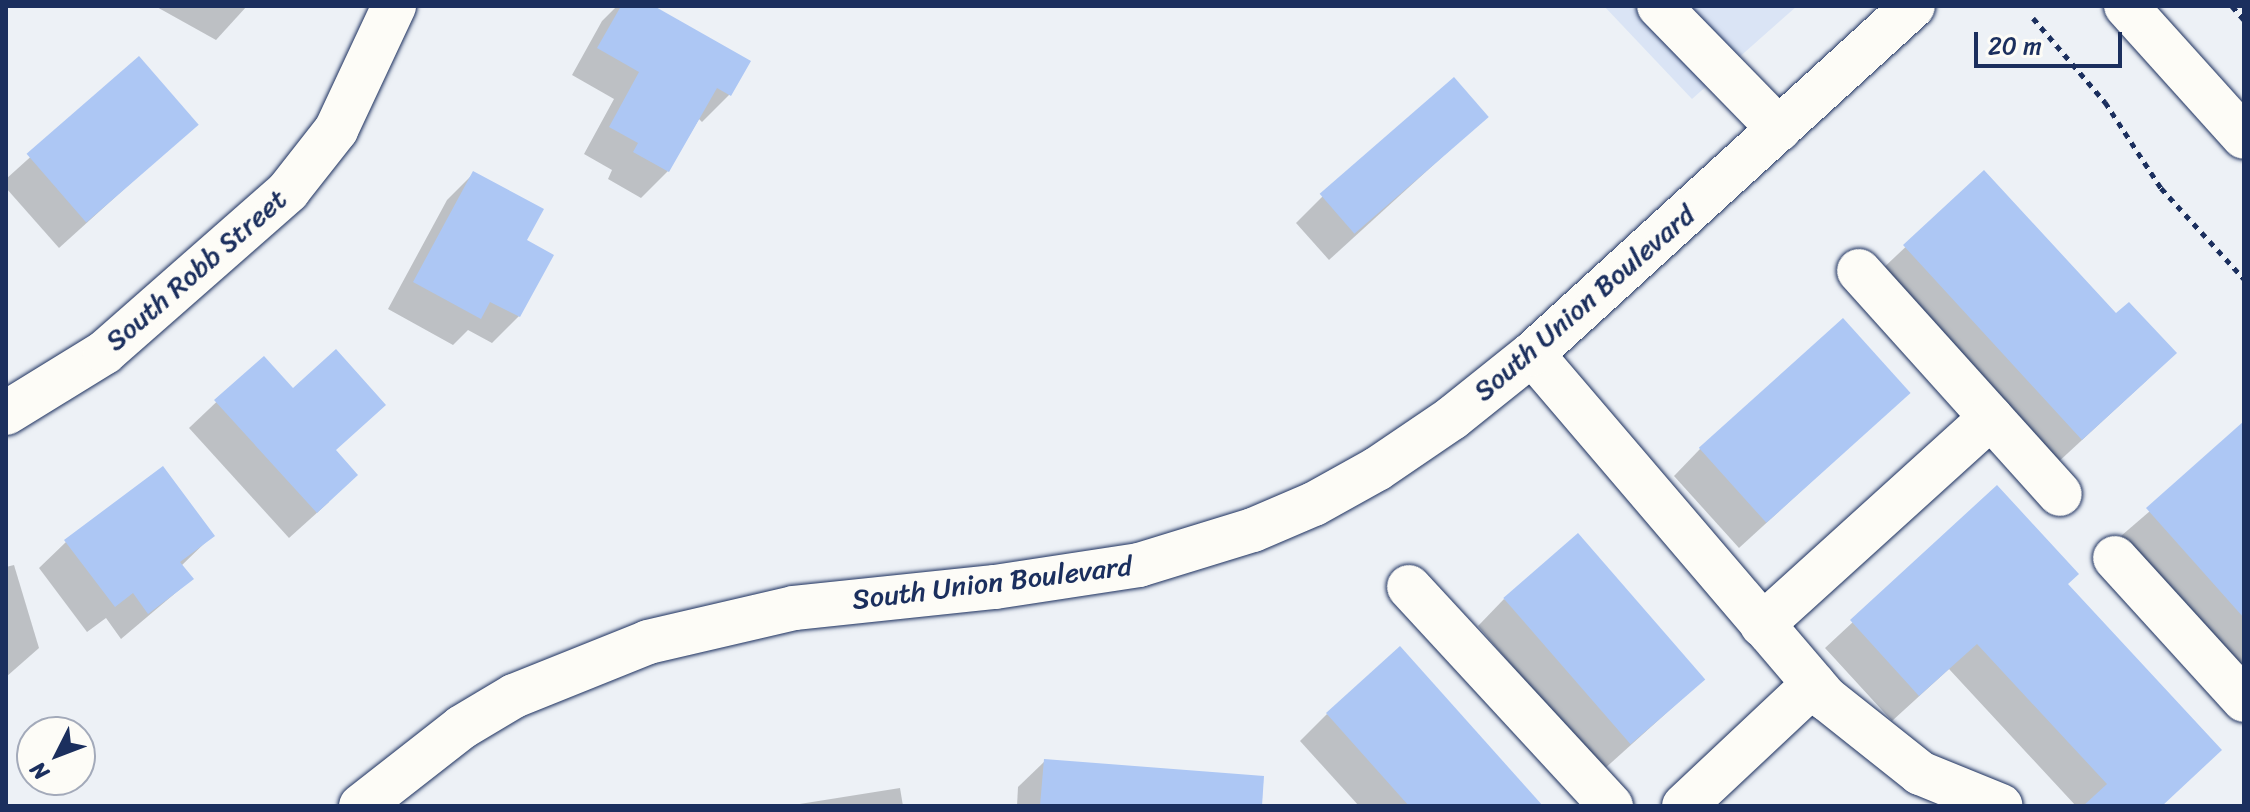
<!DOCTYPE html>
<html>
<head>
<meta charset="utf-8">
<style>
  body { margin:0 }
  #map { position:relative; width:2250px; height:812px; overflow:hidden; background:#edf1f6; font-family:Sriracha,sans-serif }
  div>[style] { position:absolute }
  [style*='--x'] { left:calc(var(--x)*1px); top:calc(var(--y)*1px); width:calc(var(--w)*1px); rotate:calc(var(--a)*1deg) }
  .built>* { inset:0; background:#dae4f5 }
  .shadow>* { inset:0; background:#0003 }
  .building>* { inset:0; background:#adc7f4; transform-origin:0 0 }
  .path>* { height:5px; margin-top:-2.5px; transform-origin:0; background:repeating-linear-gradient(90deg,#1b2f5e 0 6px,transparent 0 12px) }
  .roads { filter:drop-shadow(0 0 2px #1b2f5e) drop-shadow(0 0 2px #1b2f5e) }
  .minor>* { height:44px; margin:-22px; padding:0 22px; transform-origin:22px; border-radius:22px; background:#fdfcf7 }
  .major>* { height:44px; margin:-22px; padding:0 22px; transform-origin:22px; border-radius:22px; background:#fdfcf7 }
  span { translate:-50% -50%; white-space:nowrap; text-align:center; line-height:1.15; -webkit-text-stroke:8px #fdfcf7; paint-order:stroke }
  .street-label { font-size:28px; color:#1b2f5e }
  .frame { position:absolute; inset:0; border:8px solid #1b2f5e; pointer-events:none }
  .north { position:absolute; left:16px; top:716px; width:80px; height:80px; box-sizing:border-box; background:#fdfcf7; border:2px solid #a3aaba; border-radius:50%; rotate:228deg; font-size:22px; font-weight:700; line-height:32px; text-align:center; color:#1b2f5e }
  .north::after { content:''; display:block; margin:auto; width:28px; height:36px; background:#1b2f5e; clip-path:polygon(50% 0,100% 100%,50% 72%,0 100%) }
  .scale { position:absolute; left:1974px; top:32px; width:148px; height:36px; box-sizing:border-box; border:4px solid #1b2f5e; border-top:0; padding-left:10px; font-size:24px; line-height:28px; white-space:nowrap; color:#1b2f5e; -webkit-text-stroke:6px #fdfcf7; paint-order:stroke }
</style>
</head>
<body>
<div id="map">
  <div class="built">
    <i style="clip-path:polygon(1604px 6px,1797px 6px,1692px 99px)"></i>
  </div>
  <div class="shadow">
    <i style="clip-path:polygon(155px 6px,247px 6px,216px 40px)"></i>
    <i style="clip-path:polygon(617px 6px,650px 6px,748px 62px,729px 95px,702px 122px,699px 119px,668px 171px,641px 198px,608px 179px,612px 170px,584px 154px,614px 99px,572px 75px,602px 21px)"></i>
    <i style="clip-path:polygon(139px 59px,196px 124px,59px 248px,6px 188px,6px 179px)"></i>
    <i style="clip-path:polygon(1486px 117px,1329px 260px,1296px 223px,1323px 196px)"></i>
    <i style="clip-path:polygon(1984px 173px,2147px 380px,2055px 465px,1878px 273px)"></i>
    <i style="clip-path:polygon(473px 174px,524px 241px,519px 316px,492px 343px,468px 330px,453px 345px,388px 309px,447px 200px)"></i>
    <i style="clip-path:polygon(263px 358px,334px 452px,329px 502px,289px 538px,189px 428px)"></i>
    <i style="clip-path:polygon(1908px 393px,1739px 548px,1674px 476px,1700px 449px)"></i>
    <i style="clip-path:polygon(2244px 430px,2244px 674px,2121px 536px)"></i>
    <i style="clip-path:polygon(1997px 488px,2066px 585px,2161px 806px,2076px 806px,1949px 669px,1892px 721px,1825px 648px)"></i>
    <i style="clip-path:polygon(212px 536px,181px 566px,192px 579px,121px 639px,106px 618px,87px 632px,39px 568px,66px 542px)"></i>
    <i style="clip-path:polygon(14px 565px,39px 648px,6px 677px,6px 567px)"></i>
    <i style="clip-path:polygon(1504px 599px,1703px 680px,1602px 771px,1478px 626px)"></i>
    <i style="clip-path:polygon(1327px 714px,1540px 806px,1359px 806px,1300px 741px)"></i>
    <i style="clip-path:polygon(1045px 761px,1195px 806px,1017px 806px,1018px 787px)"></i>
    <i style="clip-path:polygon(900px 788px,903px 806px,787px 806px)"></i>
  </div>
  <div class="building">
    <i style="clip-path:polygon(621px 6px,654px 6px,751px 61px,731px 96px,717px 88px,669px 172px,633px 152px,638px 143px,609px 127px,639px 72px,597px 48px)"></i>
    <i style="left:139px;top:56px;width:91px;height:149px;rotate:49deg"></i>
    <i style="left:1454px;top:77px;width:53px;height:178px;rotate:49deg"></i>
    <i style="clip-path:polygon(1984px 170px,2116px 313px,2129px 302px,2177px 353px,2082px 440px,1903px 245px)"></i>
    <i style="clip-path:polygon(473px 171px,544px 209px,527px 240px,554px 255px,520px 317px,490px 302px,481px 319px,413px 282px)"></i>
    <i style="left:1843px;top:318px;width:101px;height:194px;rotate:48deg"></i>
    <i style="clip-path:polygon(336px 349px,386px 405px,336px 450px,358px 475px,317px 513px,214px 400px,264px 356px,293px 388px)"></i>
    <i style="clip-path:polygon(2244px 421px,2244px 618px,2146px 508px)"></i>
    <i style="clip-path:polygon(163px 466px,215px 536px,180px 562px,194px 579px,148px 614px,133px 593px,115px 607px,64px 540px)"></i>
    <i style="clip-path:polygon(1997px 485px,2079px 574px,2068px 584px,2222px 750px,2162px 806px,2083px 806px,2107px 784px,1977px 644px,1919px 696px,1850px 620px)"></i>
    <i style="left:1578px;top:533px;width:194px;height:99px;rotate:49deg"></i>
    <i style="clip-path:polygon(1400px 646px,1543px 806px,1409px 806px,1326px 713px)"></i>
    <i style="clip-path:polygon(1044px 759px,1264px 776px,1262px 806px,1040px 806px)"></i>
  </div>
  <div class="path">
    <i style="--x:2232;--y:6;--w:18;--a:49"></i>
    <i style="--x:2033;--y:18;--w:111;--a:49.4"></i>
    <i style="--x:2105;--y:102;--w:103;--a:56.9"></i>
    <i style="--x:2161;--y:188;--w:123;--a:47.6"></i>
  </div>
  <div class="roads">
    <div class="minor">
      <i style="--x:1659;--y:6;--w:172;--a:45.7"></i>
      <i style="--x:1859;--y:271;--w:300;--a:48"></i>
      <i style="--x:1532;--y:354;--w:454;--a:49.5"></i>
      <i style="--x:1827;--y:699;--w:119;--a:38.5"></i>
      <i style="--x:1920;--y:773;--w:87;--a:22.2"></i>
      <i style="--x:6;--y:413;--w:116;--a:-31.6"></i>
      <i style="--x:105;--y:352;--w:244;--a:-41.3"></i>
      <i style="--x:288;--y:191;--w:78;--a:-51.8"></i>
      <i style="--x:336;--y:130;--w:137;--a:-64.9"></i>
      <i style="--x:2115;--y:558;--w:192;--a:47.7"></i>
      <i style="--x:1409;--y:587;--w:298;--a:47.3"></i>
      <i style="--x:1762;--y:625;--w:309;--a:-42.2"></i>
      <i style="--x:1684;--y:806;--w:178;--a:-43.2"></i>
    </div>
    <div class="major">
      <i style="--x:2126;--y:6;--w:176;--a:48"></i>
      <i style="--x:361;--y:806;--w:128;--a:-38"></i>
      <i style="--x:462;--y:727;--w:61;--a:-30.8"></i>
      <i style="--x:514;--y:696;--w:144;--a:-21.9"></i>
      <i style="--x:648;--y:642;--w:150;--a:-13.1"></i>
      <i style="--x:794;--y:608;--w:202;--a:-6"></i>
      <i style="--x:995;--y:587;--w:146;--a:-8.7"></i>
      <i style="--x:1139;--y:565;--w:119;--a:-17.1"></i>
      <i style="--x:1253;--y:530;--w:66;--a:-23.1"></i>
      <i style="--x:1314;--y:504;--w:72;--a:-29.1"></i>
      <i style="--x:1377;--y:469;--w:91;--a:-34.2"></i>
      <i style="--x:1452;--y:418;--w:102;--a:-38.7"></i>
      <i style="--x:1532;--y:354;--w:516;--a:-42.41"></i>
    </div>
  </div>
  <div class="street-label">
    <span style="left:196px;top:270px;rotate:-41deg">South Robb Street</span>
    <span style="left:1584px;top:303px;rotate:-41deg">South Union Boulevard</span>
    <span style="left:992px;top:583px;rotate:-7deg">South Union Boulevard</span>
  </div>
  <div class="frame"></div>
  <div class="north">N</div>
  <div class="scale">20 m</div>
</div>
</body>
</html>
